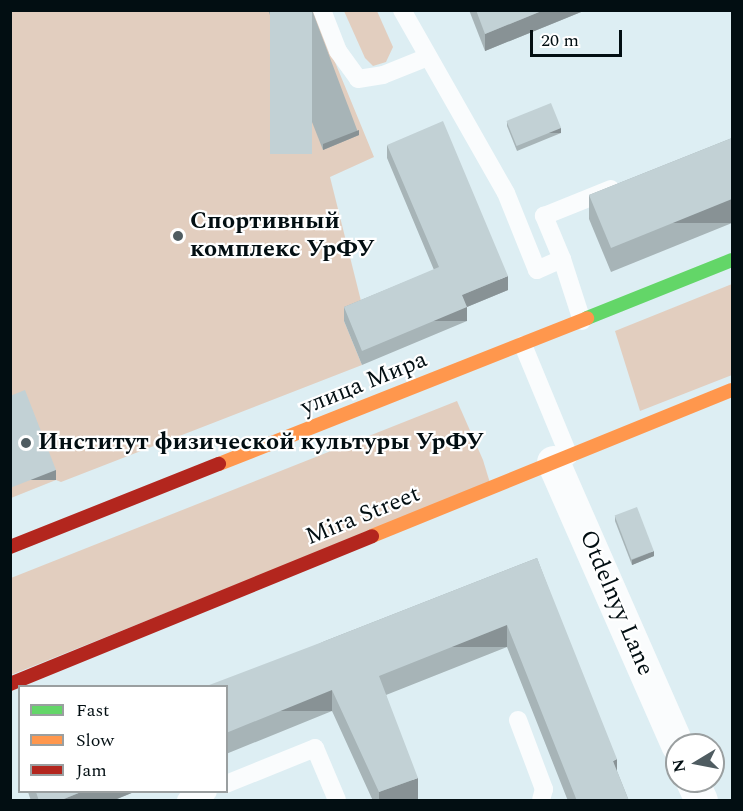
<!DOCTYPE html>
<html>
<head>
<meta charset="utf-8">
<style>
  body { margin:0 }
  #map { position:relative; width:743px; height:811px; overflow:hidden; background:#ddeef3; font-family:Spectral,serif }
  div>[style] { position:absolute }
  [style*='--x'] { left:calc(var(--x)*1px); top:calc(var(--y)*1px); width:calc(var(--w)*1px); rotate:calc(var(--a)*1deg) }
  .green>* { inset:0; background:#e2cebf }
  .lane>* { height:18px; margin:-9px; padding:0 9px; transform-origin:9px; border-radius:9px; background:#fafcfd }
  .street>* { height:33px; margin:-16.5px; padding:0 16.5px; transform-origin:16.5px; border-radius:16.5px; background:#fafcfd }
  .fast>* { height:14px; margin:-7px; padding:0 7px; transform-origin:7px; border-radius:7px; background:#63d668 }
  .slow>* { height:14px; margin:-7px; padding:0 7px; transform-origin:7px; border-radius:7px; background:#ff974d }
  .jam>* { height:14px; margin:-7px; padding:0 7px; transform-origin:7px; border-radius:7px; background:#b3261e }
  .wall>* { inset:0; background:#a7b4b7 }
  .shaded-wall>* { inset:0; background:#889295; transform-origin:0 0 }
  .building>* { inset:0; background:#c2d1d5; transform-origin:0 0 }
  .dots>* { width:16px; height:16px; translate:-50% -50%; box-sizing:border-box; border:3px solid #fff; border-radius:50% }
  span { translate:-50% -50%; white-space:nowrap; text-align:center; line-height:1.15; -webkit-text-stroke:4.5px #fff; paint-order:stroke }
  .poi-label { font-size:24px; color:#020e12; font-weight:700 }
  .left { translate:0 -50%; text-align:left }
  .street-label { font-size:24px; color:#020e12 }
  .frame { position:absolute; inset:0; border:12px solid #020e12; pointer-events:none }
  .legend { position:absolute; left:18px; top:685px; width:210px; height:108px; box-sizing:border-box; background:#fff; border:2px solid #9a9fa0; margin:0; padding:8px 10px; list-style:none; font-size:18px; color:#020e12 }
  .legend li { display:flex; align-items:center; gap:12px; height:30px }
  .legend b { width:30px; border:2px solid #9a9fa0 }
  .north { position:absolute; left:665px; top:733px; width:60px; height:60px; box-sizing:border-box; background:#fff; border:2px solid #9a9fa0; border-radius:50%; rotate:260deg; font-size:16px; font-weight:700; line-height:24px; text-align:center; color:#020e12 }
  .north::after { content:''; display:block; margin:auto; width:21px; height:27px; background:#4f5c61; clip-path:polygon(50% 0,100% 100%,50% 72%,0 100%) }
  .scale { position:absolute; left:530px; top:30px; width:92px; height:27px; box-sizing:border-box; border:3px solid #020e12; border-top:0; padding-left:8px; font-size:18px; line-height:21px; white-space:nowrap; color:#020e12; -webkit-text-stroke:4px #fff; paint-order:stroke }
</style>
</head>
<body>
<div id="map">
  <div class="green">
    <i style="clip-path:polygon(10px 11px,314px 11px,374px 157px,330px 177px,364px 313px,344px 321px,362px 365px,61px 482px,56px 480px,11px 498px)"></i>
    <i style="clip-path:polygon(344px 11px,377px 11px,393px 47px,386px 62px,373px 66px,365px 58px)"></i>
    <i style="clip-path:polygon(732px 284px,732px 375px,640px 411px,615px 331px)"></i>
    <i style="clip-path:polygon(457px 401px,483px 460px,490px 483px,11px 675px,11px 578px)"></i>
  </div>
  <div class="lane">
    <i style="--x:322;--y:10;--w:44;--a:68.7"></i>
    <i style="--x:338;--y:51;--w:34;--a:54"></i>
    <i style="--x:358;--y:79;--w:25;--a:-9"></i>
    <i style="--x:383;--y:75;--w:48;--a:-21.8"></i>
    <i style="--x:402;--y:10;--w:210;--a:60.4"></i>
    <i style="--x:506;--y:193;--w:83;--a:68.1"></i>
    <i style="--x:537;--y:270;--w:27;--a:-24"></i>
    <i style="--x:562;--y:259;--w:65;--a:72.1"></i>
    <i style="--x:562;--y:259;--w:47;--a:-112.7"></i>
    <i style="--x:544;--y:216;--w:72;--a:-21.9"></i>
    <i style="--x:523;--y:345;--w:120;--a:67.5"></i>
    <i style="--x:518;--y:720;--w:74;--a:69.4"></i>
    <i style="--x:544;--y:789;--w:11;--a:105"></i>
    <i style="--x:226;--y:784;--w:96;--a:-22"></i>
    <i style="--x:315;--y:748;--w:56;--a:67.1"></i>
    <i style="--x:186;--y:800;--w:23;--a:-20"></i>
  </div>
  <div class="street">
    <i style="--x:553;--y:462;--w:309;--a:66.3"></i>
    <i style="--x:692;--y:781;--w:21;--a:65"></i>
  </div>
  <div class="fast">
    <i style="--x:587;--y:318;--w:156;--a:-21.8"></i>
  </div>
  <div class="slow">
    <i style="--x:219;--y:464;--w:396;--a:-21.6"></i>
    <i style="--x:372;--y:536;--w:388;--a:-22.1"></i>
  </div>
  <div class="jam">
    <i style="--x:10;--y:547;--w:225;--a:-21.7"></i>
    <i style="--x:10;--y:684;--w:391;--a:-22.2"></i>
  </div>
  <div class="wall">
    <i style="clip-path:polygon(268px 10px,312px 10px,359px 135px,323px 150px)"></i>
    <i style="clip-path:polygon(469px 10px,586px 10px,485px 51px)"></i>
    <i style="clip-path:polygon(507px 121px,561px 133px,517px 151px,507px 126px)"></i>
    <i style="clip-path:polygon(732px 138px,732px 223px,611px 272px,589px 219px,589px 195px)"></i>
    <i style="clip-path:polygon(387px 145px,508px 290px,467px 307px,467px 321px,362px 365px,344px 321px,344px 307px,434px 270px,387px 158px)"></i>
    <i style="clip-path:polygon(615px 516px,654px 556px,632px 565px,615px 521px)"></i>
    <i style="clip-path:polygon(537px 558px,617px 771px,629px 801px,568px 801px,507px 647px,386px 695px,418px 799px,414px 801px,373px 801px,332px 711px,226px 754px,226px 687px,325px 641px)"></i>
    <i style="clip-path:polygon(28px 792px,134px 792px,112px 801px,31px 801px)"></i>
  </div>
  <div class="shaded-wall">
    <i style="clip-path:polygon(544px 10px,586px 10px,485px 51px,485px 34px)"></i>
    <i style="left:561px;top:128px;width:5px;height:48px;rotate:90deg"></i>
    <i style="clip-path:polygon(359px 130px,359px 135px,323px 150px,323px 144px)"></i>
    <i style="left:732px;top:199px;width:24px;height:131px;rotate:90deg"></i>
    <i style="clip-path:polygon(508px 276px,508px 290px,462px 309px,462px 295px)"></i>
    <i style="left:467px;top:307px;width:14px;height:114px;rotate:90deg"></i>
    <i style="left:56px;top:470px;width:10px;height:49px;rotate:90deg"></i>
    <i style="clip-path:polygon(654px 551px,654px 556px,632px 565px,632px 560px)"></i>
    <i style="left:507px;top:625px;width:22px;height:138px;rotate:90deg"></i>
    <i style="left:332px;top:690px;width:21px;height:114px;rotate:90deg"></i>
    <i style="clip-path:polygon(617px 759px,617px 781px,613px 761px)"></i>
    <i style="clip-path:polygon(418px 778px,418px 799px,414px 801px,379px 801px,379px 792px)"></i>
    <i style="clip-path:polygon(81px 792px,134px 792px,112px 801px,59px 801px)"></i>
  </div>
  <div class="building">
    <i style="left:270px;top:10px;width:42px;height:144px"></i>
    <i style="clip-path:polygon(476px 10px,544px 10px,485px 34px)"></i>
    <i style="left:551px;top:103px;width:27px;height:48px;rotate:68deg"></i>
    <i style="clip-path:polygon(443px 121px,508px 276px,462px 295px,467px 307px,362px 351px,344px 307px,439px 267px,387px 145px)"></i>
    <i style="clip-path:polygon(732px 138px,732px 199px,611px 248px,589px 195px)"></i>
    <i style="clip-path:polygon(25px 390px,56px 470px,10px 488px,10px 396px)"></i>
    <i style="left:637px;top:507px;width:47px;height:24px;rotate:69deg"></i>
    <i style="clip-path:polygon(537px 558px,617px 759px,613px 761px,629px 801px,577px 801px,507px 625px,379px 676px,418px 778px,379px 792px,332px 690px,226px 733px,226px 687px,204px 687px,325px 641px)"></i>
    <i style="clip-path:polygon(36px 792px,81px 792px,59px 801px,39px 801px)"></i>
  </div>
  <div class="dots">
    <i style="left:178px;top:236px;background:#4f5c61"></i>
    <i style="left:26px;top:443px;background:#4f5c61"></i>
  </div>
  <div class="poi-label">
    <span class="left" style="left:190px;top:236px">Спортивный<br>комплекс УрФУ</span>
    <span class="left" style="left:38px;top:443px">Институт физической культуры УрФУ</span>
  </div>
  <div class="street-label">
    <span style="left:364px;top:384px;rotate:-22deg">улица Мира</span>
    <span style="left:363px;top:516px;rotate:-22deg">Mira Street</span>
    <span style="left:616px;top:603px;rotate:67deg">Otdelnyy Lane</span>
  </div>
  <div class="frame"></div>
  <ul class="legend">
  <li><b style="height:8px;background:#63d668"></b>Fast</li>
  <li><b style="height:8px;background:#ff974d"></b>Slow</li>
  <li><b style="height:8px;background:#b3261e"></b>Jam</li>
  </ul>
  <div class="north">N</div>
  <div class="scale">20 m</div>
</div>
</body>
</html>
